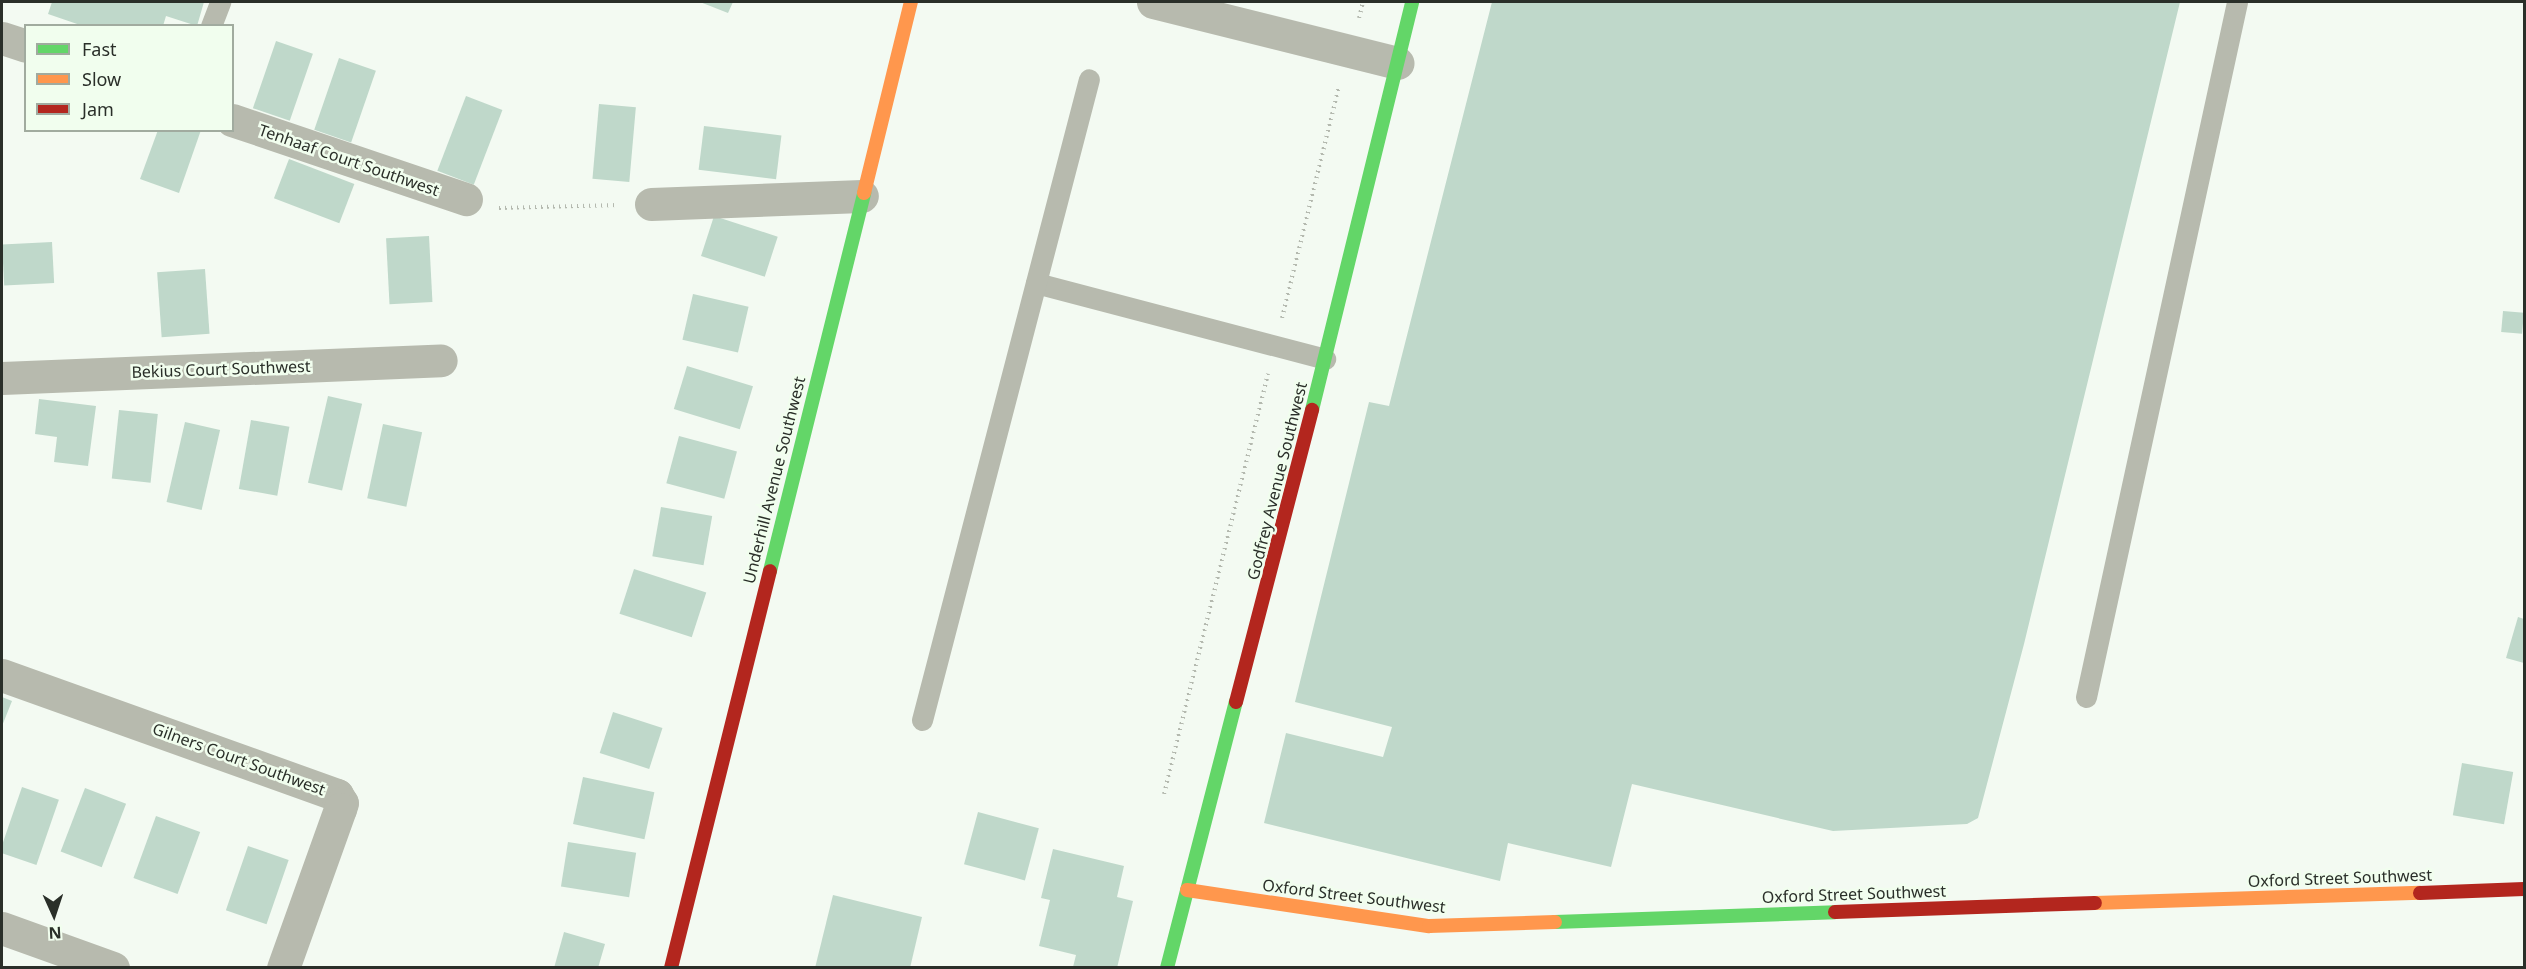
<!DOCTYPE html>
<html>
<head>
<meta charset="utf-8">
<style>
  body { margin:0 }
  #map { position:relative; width:2526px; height:969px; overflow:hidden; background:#f3faf2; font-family:"Noto Sans",sans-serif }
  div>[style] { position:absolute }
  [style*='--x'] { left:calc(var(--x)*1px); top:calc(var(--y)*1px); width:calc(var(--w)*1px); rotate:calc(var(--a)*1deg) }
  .building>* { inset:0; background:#bfd8ca; transform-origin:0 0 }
  .path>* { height:4px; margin-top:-2px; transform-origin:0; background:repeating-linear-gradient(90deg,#b4b9af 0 1.5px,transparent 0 6px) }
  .lane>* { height:21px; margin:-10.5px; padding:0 10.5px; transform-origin:10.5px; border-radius:10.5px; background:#b7baae }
  .street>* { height:33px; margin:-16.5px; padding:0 16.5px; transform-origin:16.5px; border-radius:16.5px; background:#b7baae }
  .fast>* { height:14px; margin:-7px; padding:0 7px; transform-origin:7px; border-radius:7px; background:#63d668 }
  .slow>* { height:14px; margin:-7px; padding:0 7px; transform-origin:7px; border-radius:7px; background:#ff974d }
  .jam>* { height:14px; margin:-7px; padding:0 7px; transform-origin:7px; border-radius:7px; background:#b3261e }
  span { translate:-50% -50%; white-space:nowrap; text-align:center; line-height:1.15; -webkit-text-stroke:5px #f1feee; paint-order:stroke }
  .street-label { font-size:16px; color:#2a2f29 }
  .frame { position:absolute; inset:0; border:3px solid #2a2f29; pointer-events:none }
  .legend { position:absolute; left:24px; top:24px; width:210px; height:108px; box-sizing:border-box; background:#f1feee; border:2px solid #a1ab9f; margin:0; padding:8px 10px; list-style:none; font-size:18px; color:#2a2f29 }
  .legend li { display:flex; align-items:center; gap:12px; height:30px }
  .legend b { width:30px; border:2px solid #a1ab9f }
  .north { position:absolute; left:24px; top:885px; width:60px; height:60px; -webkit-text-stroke:4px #f1feee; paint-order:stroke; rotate:177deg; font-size:16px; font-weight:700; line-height:24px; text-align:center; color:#2a2f29 }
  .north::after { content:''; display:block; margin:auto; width:21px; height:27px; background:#2a2f29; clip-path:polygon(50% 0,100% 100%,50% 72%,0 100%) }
</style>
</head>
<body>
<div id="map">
  <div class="building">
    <i style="clip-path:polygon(52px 2px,204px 2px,197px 26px,166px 16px,163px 26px,83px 26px,48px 14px)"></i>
    <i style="clip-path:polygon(700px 2px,733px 2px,728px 13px)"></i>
    <i style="clip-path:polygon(1492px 2px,2180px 2px,2024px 644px,1978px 818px,1967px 824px,1833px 831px,1632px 784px,1611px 867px,1508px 843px,1500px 881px,1264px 823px,1286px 733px,1383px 757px,1392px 727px,1295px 702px,1369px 402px,1389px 406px)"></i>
    <i style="left:276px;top:41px;width:39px;height:71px;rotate:19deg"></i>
    <i style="left:339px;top:58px;width:39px;height:76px;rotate:19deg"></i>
    <i style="left:466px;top:96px;width:39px;height:80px;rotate:21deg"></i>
    <i style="left:599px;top:104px;width:37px;height:75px;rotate:5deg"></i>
    <i style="left:704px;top:126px;width:78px;height:44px;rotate:7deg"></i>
    <i style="clip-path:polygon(158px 130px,201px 130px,179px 193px,140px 179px)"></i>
    <i style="left:289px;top:159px;width:70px;height:42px;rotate:21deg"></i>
    <i style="left:714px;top:216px;width:67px;height:42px;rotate:18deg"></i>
    <i style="left:429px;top:236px;width:66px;height:43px;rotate:87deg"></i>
    <i style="left:52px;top:242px;width:41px;height:50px;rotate:87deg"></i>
    <i style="left:205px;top:269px;width:65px;height:48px;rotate:86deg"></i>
    <i style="left:693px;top:294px;width:57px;height:47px;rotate:13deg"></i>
    <i style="left:2503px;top:311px;width:21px;height:21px;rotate:5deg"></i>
    <i style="left:687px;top:366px;width:69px;height:45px;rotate:17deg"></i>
    <i style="left:328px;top:396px;width:35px;height:89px;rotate:13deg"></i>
    <i style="clip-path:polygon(39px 399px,96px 406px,88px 466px,54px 462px,57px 437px,35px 434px)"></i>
    <i style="left:119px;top:410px;width:39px;height:69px;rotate:6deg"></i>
    <i style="left:251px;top:420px;width:39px;height:70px;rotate:10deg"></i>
    <i style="left:185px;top:422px;width:36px;height:82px;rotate:13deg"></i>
    <i style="left:383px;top:424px;width:40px;height:76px;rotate:12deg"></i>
    <i style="left:679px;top:436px;width:60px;height:49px;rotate:15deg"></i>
    <i style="left:661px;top:507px;width:52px;height:50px;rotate:10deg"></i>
    <i style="left:634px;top:569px;width:76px;height:47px;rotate:18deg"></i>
    <i style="clip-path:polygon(2518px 617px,2524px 619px,2524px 663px,2506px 658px)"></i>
    <i style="clip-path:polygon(2px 697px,12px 701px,2px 726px)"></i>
    <i style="left:613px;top:712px;width:52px;height:43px;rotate:18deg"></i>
    <i style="left:2462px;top:763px;width:52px;height:53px;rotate:10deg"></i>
    <i style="left:583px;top:777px;width:73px;height:48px;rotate:12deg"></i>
    <i style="left:22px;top:787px;width:39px;height:69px;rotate:19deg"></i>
    <i style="left:85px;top:788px;width:44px;height:68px;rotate:21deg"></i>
    <i style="left:978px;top:812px;width:63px;height:54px;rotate:15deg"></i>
    <i style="left:156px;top:816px;width:47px;height:66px;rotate:20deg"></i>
    <i style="left:568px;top:842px;width:69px;height:45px;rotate:9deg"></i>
    <i style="left:248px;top:846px;width:43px;height:68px;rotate:19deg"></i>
    <i style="clip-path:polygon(1053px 849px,1124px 866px,1117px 897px,1133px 901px,1117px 968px,1073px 967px,1076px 955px,1039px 946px,1050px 900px,1041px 898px)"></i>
    <i style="clip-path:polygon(833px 895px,922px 917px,910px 968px,815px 968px)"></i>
    <i style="clip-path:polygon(564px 932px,605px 944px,598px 968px,554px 968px)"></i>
  </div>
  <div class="path">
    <i style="--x:1359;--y:18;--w:16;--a:-76"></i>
    <i style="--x:499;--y:208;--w:119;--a:-1.4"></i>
    <i style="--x:1282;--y:318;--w:239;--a:-76.2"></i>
    <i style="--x:1164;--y:794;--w:433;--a:-76.1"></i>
  </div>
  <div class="lane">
    <i style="--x:211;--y:26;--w:26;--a:-69"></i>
    <i style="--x:1036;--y:283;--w:299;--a:14.7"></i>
    <i style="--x:2086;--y:697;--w:711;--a:-77.74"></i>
    <i style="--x:922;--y:720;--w:662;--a:-75.4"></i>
  </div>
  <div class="street">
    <i style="--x:1153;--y:2;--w:252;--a:14"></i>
    <i style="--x:2;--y:38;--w:25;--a:18"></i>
    <i style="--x:232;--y:120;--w:247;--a:18.7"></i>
    <i style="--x:651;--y:204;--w:211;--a:-2.2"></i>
    <i style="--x:2;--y:378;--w:439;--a:-2.3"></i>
    <i style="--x:2;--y:675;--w:356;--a:19.7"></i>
    <i style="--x:337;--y:795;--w:9;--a:58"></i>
    <i style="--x:342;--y:803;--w:6;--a:108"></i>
    <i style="--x:340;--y:809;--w:169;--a:109.7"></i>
    <i style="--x:2;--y:928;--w:118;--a:19.8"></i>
  </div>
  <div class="fast">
    <i style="--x:1312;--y:410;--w:420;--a:-76.2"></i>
    <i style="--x:770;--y:571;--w:390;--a:-76"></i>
    <i style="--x:1555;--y:922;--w:280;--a:-2"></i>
    <i style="--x:1167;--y:968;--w:275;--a:-75.5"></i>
  </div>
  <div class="slow">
    <i style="--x:864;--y:193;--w:197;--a:-76.2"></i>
    <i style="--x:1187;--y:890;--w:245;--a:8.5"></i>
    <i style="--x:1429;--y:926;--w:126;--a:-1.8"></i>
    <i style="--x:2095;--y:903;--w:325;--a:-1.8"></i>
  </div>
  <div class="jam">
    <i style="--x:1236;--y:702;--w:302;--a:-75.4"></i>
    <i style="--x:2420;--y:893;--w:104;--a:-2.2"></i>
    <i style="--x:1835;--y:912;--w:260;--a:-2"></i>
    <i style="--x:671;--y:968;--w:409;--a:-76"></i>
  </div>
  <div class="street-label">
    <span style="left:349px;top:160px;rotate:19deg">Tenhaaf Court Southwest</span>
    <span style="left:221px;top:369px;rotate:-2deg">Bekius Court Southwest</span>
    <span style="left:774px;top:480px;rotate:-76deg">Underhill Avenue Southwest</span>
    <span style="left:1277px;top:481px;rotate:-76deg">Godfrey Avenue Southwest</span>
    <span style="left:239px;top:759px;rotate:20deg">Gilners Court Southwest</span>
    <span style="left:2340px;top:878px;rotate:-2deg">Oxford Street Southwest</span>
    <span style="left:1854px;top:894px;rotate:-2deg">Oxford Street Southwest</span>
    <span style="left:1354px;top:896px;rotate:7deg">Oxford Street Southwest</span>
  </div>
  <div class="frame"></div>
  <ul class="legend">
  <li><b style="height:8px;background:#63d668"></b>Fast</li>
  <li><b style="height:8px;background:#ff974d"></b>Slow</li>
  <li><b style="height:8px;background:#b3261e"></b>Jam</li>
  </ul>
  <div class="north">N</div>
</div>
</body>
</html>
